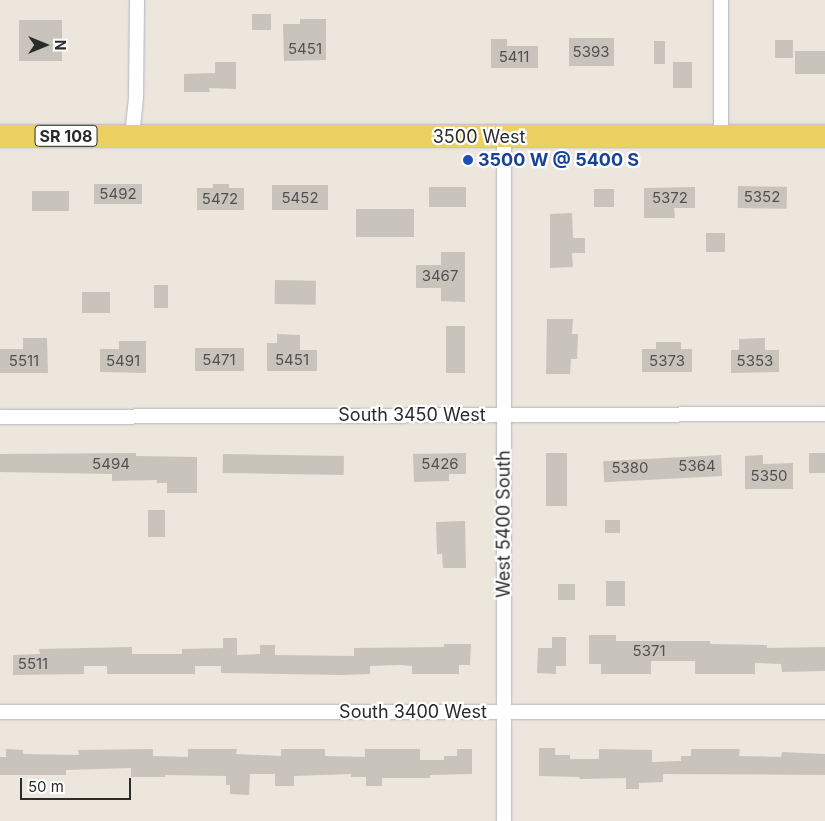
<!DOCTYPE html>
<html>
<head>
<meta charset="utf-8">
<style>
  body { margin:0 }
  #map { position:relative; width:825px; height:821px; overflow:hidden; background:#ece6dd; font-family:Inter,sans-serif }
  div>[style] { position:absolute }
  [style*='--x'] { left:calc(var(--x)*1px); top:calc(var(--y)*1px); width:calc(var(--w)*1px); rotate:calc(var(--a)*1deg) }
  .building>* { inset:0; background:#c8c4bc; transform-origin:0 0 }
  .roads { filter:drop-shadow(0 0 1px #b1b3be) drop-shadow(0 0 1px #b1b3be) }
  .minor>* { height:14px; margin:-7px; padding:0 7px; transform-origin:7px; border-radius:7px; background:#fff }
  .primary>* { height:22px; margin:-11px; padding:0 11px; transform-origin:11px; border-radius:11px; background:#ecd162 }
  .dots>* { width:14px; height:14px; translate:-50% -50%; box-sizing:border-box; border:2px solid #fff; border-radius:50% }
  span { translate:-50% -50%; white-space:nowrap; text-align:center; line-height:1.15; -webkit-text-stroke:4.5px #fff; paint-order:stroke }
  .number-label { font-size:15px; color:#52514f }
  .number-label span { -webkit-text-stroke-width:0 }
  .shield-label span { padding:1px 4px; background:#fff; border:1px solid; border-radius:4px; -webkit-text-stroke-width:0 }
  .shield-label { font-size:16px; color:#2b2b2b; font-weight:700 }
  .street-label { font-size:18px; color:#2b2b2b }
  .transit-label { font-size:18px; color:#164399; font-weight:700 }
  .left { translate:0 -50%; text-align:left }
  .north { position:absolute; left:20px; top:20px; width:50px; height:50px; -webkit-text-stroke:4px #fff; paint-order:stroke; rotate:90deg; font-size:14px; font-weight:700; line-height:20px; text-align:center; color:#2b2b2b }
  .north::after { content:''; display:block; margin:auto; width:18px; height:22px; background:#2b2b2b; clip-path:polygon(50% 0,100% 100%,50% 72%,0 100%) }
  .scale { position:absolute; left:20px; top:778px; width:111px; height:22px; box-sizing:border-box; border:2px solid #2b2b2b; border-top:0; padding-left:6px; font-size:15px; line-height:18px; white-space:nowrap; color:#2b2b2b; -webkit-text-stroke:4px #fff; paint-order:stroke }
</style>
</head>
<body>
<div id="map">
  <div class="building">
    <i style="left:252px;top:14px;width:19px;height:16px"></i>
    <i style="clip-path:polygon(300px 19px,326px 19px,326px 60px,284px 61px,283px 24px,300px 24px)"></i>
    <i style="left:19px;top:20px;width:43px;height:41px"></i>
    <i style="left:569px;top:38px;width:45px;height:28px"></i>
    <i style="clip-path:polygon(491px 39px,507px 39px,507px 46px,538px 46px,538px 68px,491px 68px)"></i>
    <i style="left:775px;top:40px;width:18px;height:18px"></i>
    <i style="left:654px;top:41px;width:11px;height:23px"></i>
    <i style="left:825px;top:51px;width:23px;height:30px;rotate:90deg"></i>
    <i style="clip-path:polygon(215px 62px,236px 62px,236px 89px,209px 88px,210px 92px,184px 92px,184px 74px,215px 73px)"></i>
    <i style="left:673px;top:62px;width:19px;height:26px"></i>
    <i style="left:142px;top:184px;width:20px;height:48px;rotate:90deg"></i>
    <i style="clip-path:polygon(213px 184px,229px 184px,229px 188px,244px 188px,244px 210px,197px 210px,197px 188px,213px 188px)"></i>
    <i style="left:328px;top:185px;width:25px;height:56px;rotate:90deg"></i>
    <i style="left:738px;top:186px;width:49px;height:22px;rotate:1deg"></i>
    <i style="left:429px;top:187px;width:37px;height:20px"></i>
    <i style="clip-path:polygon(695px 187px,695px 208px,674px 208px,675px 218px,644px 218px,644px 188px)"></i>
    <i style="left:614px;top:189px;width:18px;height:20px;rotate:90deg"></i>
    <i style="left:32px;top:191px;width:37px;height:20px"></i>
    <i style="left:356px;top:209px;width:58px;height:28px"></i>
    <i style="clip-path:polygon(572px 213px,573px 238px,585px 238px,585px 253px,572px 253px,573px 267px,550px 268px,550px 214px)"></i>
    <i style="left:706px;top:233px;width:19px;height:19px"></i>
    <i style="clip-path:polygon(441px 252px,465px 252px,465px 302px,441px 301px,441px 288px,416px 288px,416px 265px,441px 265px)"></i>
    <i style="left:275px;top:280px;width:41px;height:24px;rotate:1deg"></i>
    <i style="left:154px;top:285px;width:14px;height:23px"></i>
    <i style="left:82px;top:292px;width:28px;height:21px"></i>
    <i style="clip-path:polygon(547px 319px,573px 319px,572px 334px,578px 334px,577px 359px,571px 359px,570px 374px,546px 374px)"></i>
    <i style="left:446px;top:326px;width:19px;height:47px"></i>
    <i style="clip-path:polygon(277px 334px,300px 335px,300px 350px,317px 350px,317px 371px,267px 371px,267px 343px,277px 343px)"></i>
    <i style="clip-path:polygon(23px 338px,47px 338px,48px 373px,0 373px,0 349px,23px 349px)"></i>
    <i style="clip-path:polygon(765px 338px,765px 350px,779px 350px,779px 372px,731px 373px,731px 350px,739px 350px,739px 339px)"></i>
    <i style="clip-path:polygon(119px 341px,146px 341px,146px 373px,100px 372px,100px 349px,119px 349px)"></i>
    <i style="clip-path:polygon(656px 342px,681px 342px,681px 349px,692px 349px,692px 372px,642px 372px,642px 349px,656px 349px)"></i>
    <i style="left:195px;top:348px;width:49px;height:23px"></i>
    <i style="clip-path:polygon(136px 453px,136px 456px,197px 457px,197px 493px,167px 493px,167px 483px,157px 483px,157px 480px,112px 481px,112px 474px,0 472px,0 454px)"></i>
    <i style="clip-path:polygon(466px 453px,466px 474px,449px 474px,449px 481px,414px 482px,413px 454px)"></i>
    <i style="left:546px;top:453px;width:21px;height:53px"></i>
    <i style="left:809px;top:453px;width:16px;height:20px"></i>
    <i style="left:223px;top:454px;width:121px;height:19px;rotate:1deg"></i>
    <i style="left:721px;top:455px;width:21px;height:118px;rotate:87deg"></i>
    <i style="clip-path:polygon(763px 455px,763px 464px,793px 463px,793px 489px,745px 489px,745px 456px)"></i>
    <i style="left:148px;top:510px;width:17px;height:27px"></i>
    <i style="left:605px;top:520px;width:15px;height:13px"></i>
    <i style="clip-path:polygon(465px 521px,466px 568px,443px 568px,442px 554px,437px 554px,436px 522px)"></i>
    <i style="left:606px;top:581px;width:19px;height:25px"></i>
    <i style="left:558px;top:584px;width:17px;height:16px"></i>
    <i style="clip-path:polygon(589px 635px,616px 635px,616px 641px,710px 641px,710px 644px,767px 645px,767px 648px,825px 647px,825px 671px,782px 672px,781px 664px,755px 663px,755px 674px,695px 674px,695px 661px,651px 661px,651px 674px,601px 674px,601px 664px,589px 664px)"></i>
    <i style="clip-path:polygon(552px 637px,566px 637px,566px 666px,556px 666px,556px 674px,537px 673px,538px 648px,552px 648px)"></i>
    <i style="clip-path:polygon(223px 638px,237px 638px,237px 655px,260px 654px,260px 645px,275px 645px,275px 655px,354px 656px,354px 648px,444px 647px,444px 644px,471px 644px,470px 665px,459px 665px,459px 674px,412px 674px,412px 666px,400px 665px,370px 666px,370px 674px,341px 675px,221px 673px,221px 666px,195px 666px,195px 674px,107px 674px,107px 666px,84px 666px,84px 674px,13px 675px,13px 655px,40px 654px,39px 649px,132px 647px,132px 654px,182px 654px,182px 649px,223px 648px)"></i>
    <i style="clip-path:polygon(539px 748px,555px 748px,555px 755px,570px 755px,570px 759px,599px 759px,599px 749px,652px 750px,652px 762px,681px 761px,681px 756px,691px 756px,691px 749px,740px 749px,739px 756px,781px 757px,782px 752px,825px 754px,825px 775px,663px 774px,663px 782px,639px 783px,639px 789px,626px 789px,626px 778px,580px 779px,579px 777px,539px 776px)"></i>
    <i style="clip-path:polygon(6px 749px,23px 750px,23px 754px,79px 755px,78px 750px,153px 749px,153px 756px,188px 757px,188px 749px,237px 749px,236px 754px,281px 756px,281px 749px,325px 749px,325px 756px,365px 757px,365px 749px,420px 749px,420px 760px,444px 760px,444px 756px,457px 756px,457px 749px,472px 749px,472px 774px,430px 775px,430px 778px,382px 778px,382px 786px,366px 786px,366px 777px,351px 777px,351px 774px,294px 776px,294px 786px,275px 786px,275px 774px,250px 774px,249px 795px,230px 794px,230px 785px,226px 785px,226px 776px,165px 775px,165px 777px,131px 777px,131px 768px,66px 770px,66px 775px,0 775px,0 757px,6px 757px)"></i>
  </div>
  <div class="roads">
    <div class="minor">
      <i style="--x:721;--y:0;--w:136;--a:90"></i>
      <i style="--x:132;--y:136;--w:39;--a:-84"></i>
      <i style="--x:136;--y:97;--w:97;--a:-89.4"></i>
      <i style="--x:504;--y:137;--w:684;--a:90"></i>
      <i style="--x:0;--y:417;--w:825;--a:-0.21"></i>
      <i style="--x:0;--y:712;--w:825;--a:0"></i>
    </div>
    <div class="primary">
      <i style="--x:0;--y:136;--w:825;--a:0"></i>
    </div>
  </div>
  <div class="dots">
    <i style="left:468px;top:160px;background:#1a4fb4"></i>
  </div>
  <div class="number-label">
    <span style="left:305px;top:49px">5451</span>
    <span style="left:591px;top:52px">5393</span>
    <span style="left:514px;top:57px">5411</span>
    <span style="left:118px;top:194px">5492</span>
    <span style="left:762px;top:197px">5352</span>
    <span style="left:300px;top:198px">5452</span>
    <span style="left:670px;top:198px">5372</span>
    <span style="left:220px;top:199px">5472</span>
    <span style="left:440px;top:276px">3467</span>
    <span style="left:219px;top:360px">5471</span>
    <span style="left:292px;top:360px">5451</span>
    <span style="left:24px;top:361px">5511</span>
    <span style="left:123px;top:361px">5491</span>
    <span style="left:667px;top:361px">5373</span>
    <span style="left:755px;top:361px">5353</span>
    <span style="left:111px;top:464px">5494</span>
    <span style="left:440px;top:464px">5426</span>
    <span style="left:697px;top:466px">5364</span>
    <span style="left:630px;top:468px">5380</span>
    <span style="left:769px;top:476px">5350</span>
    <span style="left:649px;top:651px">5371</span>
    <span style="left:33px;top:664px">5511</span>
  </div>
  <div class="shield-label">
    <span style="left:66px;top:136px">SR 108</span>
  </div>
  <div class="street-label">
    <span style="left:479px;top:137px">3500 West</span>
    <span style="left:412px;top:415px">South 3450 West</span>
    <span style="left:504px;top:524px;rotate:-90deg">West 5400 South</span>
    <span style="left:413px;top:712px">South 3400 West</span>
  </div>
  <div class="transit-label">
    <span class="left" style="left:478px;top:160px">3500 W @ 5400 S</span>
  </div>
  <div class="north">N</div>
  <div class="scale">50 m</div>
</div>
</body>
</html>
